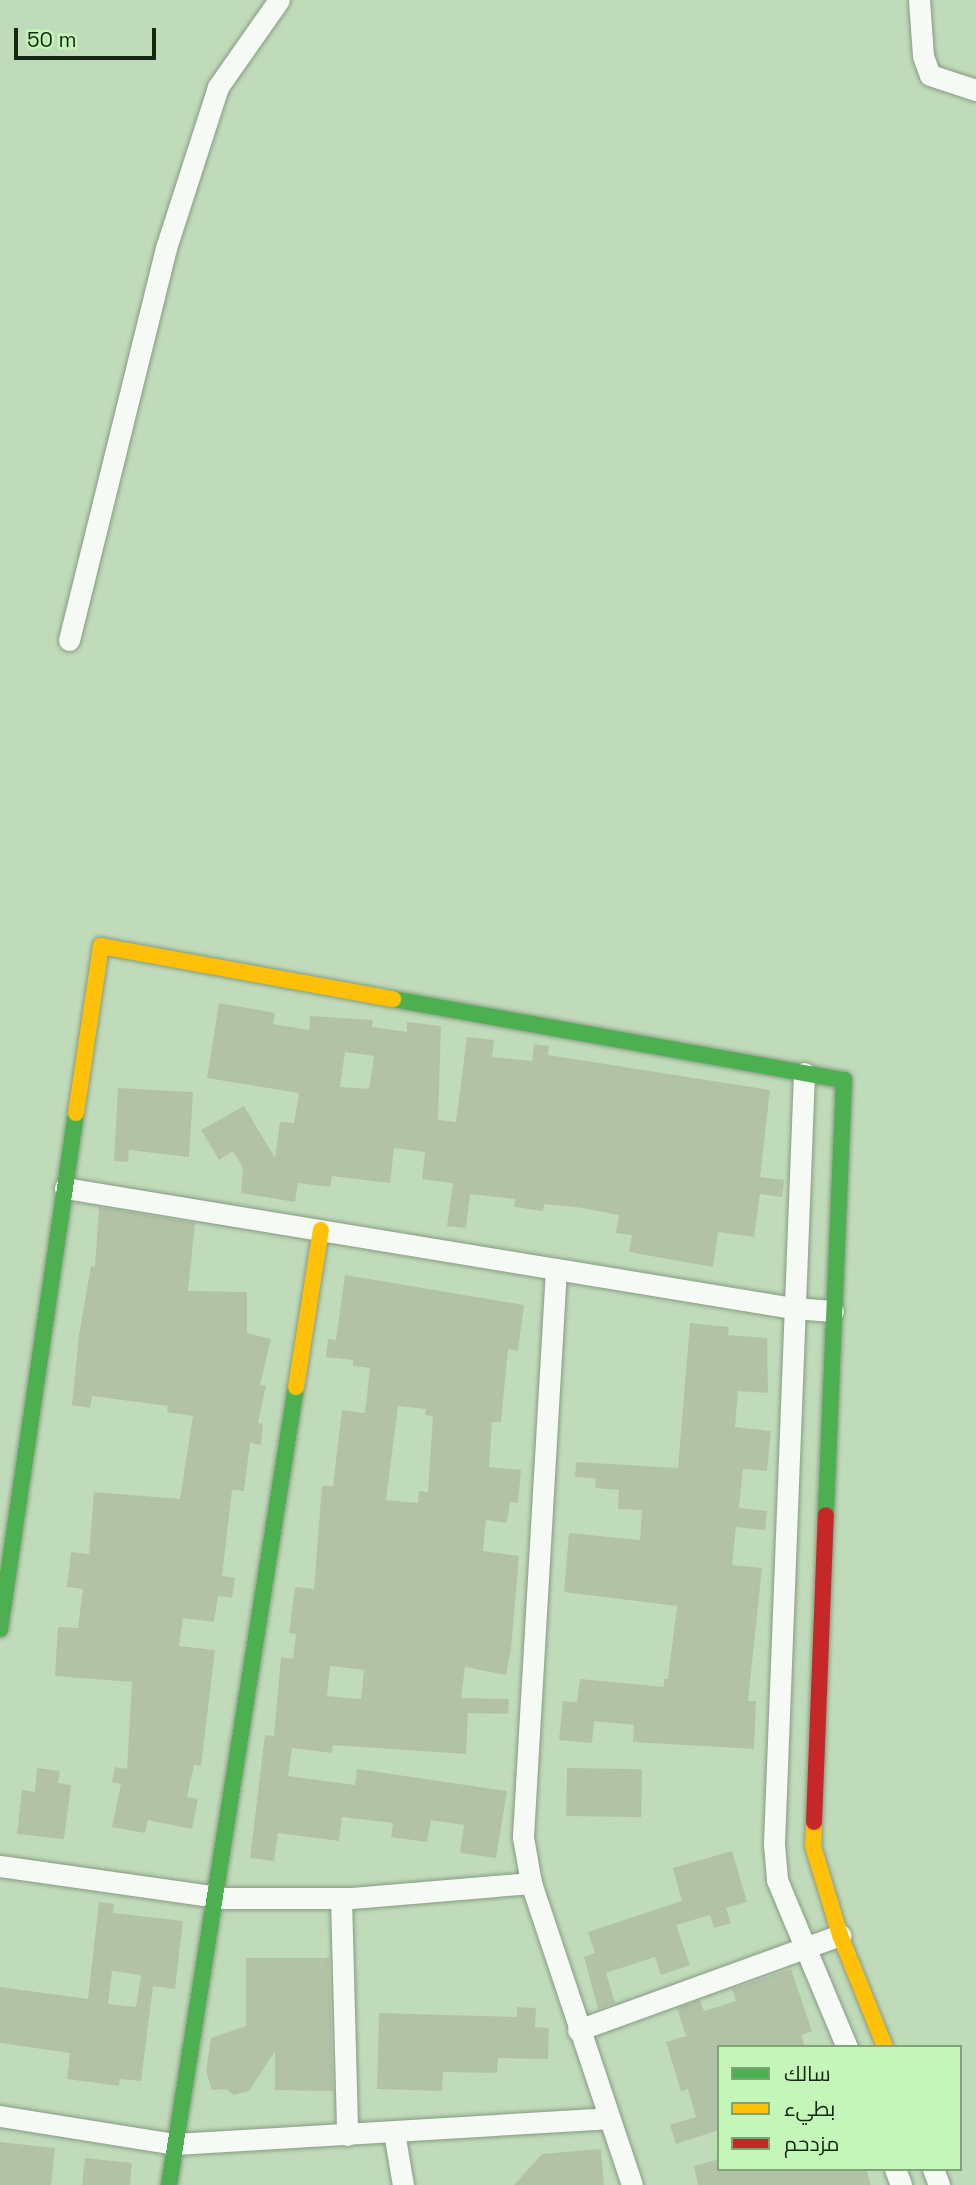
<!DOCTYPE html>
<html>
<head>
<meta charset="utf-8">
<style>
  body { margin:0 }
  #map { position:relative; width:976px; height:2185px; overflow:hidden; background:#c0dbba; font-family:"Space Grotesk",Cairo,sans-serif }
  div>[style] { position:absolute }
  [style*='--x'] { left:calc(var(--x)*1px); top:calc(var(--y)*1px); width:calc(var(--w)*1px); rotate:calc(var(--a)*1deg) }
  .building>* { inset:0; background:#b3c2a6; transform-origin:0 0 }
  .roads { filter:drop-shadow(0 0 2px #869b82) drop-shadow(0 0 2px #869b82) }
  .street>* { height:21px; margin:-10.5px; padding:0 10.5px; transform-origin:10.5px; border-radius:10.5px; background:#f6faf5 }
  .fast>* { height:16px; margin:-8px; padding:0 8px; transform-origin:8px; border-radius:8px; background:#4caf50 }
  .slow>* { height:16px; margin:-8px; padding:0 8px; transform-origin:8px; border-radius:8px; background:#ffc107 }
  .jam>* { height:16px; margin:-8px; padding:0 8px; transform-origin:8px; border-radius:8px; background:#c62828 }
  span { translate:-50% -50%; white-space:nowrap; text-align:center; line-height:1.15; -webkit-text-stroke:6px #c4f5b9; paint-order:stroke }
  .legend { position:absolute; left:717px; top:2045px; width:245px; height:126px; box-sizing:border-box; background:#c4f5b9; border:2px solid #7ea375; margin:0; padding:9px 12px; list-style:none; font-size:21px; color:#142710 }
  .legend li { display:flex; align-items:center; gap:14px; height:35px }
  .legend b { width:35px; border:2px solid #7ea375 }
  .scale { position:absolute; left:14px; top:28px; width:142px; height:32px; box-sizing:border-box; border:4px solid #142710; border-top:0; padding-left:9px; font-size:21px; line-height:24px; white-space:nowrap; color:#142710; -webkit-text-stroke:5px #c4f5b9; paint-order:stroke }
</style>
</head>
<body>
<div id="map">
  <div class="building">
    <i style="clip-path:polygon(evenodd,219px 1003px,275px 1013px,273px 1024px,309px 1030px,310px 1016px,373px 1020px,372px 1027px,407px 1032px,407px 1022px,441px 1026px,438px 1120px,456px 1122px,467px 1037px,494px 1040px,492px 1057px,532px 1061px,534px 1044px,549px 1046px,548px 1055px,770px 1090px,760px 1177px,784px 1180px,782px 1197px,760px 1194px,754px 1237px,718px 1232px,713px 1267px,629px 1252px,632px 1235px,616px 1233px,619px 1215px,583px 1208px,544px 1204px,543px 1211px,514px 1207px,515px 1199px,470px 1194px,466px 1228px,447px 1226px,453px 1183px,422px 1179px,425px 1152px,394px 1148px,390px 1183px,332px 1176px,330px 1187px,298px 1183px,295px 1202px,241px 1193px,243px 1168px,233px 1151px,219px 1160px,201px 1130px,244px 1106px,275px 1158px,280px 1122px,294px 1123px,299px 1093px,207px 1078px,219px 1003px,345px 1052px,374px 1056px,369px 1089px,340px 1087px,345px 1052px)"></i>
    <i style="clip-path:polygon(118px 1088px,193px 1092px,189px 1157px,129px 1150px,128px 1162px,114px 1161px)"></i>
    <i style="clip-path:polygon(99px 1207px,195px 1223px,188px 1291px,247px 1292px,247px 1333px,271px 1339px,260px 1385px,266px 1386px,258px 1423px,263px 1424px,261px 1445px,250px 1443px,244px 1491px,232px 1490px,222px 1576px,235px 1578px,232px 1598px,218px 1596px,214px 1622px,183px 1618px,179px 1646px,215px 1650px,201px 1766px,194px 1765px,187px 1797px,198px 1799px,192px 1829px,148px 1820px,145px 1833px,112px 1827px,121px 1784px,112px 1782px,115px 1767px,127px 1769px,132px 1682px,55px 1676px,58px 1627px,78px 1628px,83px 1589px,67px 1587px,71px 1552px,89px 1554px,94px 1492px,180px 1499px,193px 1416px,167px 1412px,168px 1406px,92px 1396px,90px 1408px,72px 1405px,79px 1335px,91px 1266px,95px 1267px)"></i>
    <i style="clip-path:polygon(evenodd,345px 1275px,524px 1305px,518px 1351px,508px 1349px,501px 1422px,492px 1422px,489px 1467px,521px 1470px,518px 1503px,510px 1502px,507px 1523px,486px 1520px,483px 1551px,519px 1556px,511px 1649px,506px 1675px,465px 1667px,461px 1698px,509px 1699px,508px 1714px,468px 1713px,466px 1754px,333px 1745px,332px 1753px,292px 1748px,288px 1776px,355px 1785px,357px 1769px,507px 1791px,496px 1858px,460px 1853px,464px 1825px,431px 1820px,427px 1842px,391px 1837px,393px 1823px,342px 1817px,339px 1841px,278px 1833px,274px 1861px,250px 1858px,265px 1735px,274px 1736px,281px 1657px,293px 1659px,296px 1634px,289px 1633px,295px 1587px,314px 1589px,322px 1486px,333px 1486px,342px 1410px,365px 1413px,370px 1368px,353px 1366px,353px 1360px,326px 1357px,328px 1339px,336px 1340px,345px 1275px,398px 1406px,426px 1409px,425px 1415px,433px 1416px,428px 1492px,419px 1491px,418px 1503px,386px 1500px,398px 1406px,345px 1275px,330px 1666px,364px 1670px,361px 1699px,327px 1696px,330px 1666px)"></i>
    <i style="clip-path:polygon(690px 1323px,729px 1327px,728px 1335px,767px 1338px,768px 1393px,738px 1391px,735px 1427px,771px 1431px,767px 1471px,743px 1469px,739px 1508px,767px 1511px,765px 1530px,736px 1527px,732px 1565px,762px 1568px,748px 1701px,756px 1701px,754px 1749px,633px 1742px,634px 1725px,594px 1721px,592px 1743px,559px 1740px,563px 1701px,577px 1702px,580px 1679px,664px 1687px,664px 1679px,668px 1679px,677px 1606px,564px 1592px,569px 1533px,640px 1540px,642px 1510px,618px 1509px,619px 1490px,595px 1488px,596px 1478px,575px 1477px,576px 1462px,678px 1468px)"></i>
    <i style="clip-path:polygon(37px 1768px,60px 1771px,58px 1783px,71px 1785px,64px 1839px,17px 1834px,22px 1790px,35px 1792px)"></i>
    <i style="left:567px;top:1768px;width:75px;height:48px;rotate:1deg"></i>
    <i style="clip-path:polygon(732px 1851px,747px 1902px,726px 1908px,731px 1923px,714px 1928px,710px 1915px,676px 1925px,690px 1965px,661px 1975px,655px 1957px,606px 1973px,615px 2003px,598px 2009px,584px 1957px,595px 1953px,588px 1932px,682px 1901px,673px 1868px)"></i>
    <i style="clip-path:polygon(evenodd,99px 1902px,114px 1904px,113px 1913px,183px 1921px,175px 1989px,153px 1986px,141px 2081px,120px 2079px,119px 2086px,67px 2079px,70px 2053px,0 2043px,0 1987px,88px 1999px,99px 1902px,112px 1971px,141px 1975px,136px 2007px,108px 2004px,112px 1971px)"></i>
    <i style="clip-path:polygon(246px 1958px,329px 1958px,333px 2091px,275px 2090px,275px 2051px,249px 2091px,234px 2095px,226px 2089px,212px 2090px,206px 2071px,211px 2038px,246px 2026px)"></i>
    <i style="clip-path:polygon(791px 1969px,812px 2031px,801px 2035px,805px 2047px,719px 2047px,719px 2130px,676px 2144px,670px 2125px,696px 2117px,688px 2089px,681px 2091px,666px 2042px,686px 2036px,677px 2008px,700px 2000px,704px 2011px,736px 2001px,732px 1989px)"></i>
    <i style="clip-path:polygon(517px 2007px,536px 2008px,535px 2027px,549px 2028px,548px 2059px,498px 2058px,497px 2073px,443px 2072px,442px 2091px,377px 2089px,379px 2013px,517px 2017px)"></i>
    <i style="clip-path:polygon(0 2142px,55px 2148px,51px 2185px,0 2185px)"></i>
    <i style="clip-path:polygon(601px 2149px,604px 2185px,514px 2185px,542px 2154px)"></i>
    <i style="clip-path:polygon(85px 2158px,132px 2163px,130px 2185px,82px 2185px)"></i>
    <i style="clip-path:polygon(719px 2159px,719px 2169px,866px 2169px,871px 2185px,698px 2185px,694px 2166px)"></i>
  </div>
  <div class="roads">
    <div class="street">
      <i style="--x:919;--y:0;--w:56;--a:85.9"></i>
      <i style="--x:923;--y:56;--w:20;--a:70"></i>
      <i style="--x:930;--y:75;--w:48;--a:18.1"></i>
      <i style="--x:69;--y:640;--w:404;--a:-76.1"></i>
      <i style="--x:166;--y:248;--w:169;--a:-72.1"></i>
      <i style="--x:218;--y:87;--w:106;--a:-55"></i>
      <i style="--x:804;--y:1073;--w:772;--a:92.23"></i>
      <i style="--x:774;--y:1844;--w:36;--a:85"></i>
      <i style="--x:777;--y:1880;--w:181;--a:67.3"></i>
      <i style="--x:65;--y:1188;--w:738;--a:9.36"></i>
      <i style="--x:793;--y:1308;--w:40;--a:4.3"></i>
      <i style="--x:556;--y:1269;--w:569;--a:93.33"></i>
      <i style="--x:523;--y:1837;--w:47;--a:80.1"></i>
      <i style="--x:531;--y:1883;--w:318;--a:71.5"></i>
      <i style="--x:0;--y:1866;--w:227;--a:8.1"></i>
      <i style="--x:225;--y:1898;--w:127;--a:0"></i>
      <i style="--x:352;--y:1898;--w:180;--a:-4.8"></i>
      <i style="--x:341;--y:1898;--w:237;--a:88.5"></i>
      <i style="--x:578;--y:2030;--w:279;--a:-19.9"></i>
      <i style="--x:0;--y:2116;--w:177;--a:9.1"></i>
      <i style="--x:175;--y:2144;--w:433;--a:-3.4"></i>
      <i style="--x:394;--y:2132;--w:54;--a:80.4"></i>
      <i style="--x:895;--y:2169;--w:17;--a:69"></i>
      <i style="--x:933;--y:2169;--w:17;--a:69"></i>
    </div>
    <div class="fast">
      <i style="--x:393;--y:999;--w:458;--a:10.2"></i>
      <i style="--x:844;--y:1080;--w:435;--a:92.4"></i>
      <i style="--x:0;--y:1629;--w:522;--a:-81.62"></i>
      <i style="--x:169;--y:2185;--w:808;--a:-80.96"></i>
    </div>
    <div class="slow">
      <i style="--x:76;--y:1113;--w:169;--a:-81.5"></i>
      <i style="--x:101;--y:946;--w:297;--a:10.3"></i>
      <i style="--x:296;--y:1387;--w:159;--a:-81"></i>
      <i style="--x:814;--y:1822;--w:24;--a:92"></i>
      <i style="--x:813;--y:1846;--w:93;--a:73.1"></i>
      <i style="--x:840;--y:1935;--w:121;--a:68.1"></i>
    </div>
    <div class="jam">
      <i style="--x:814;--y:1822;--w:307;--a:-87.8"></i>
    </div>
  </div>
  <ul class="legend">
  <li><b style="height:9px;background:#4caf50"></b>سالك</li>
  <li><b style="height:9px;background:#ffc107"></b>بطيء</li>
  <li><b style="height:9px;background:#c62828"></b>مزدحم</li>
  </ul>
  <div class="scale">50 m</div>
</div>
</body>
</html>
